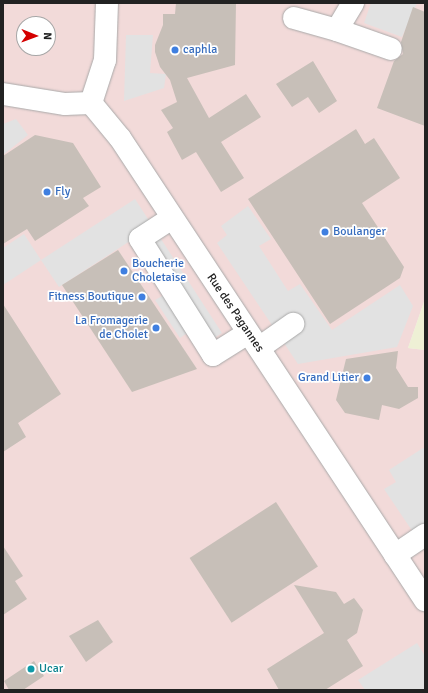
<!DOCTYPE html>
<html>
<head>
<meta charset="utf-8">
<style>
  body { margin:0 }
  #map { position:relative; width:428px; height:693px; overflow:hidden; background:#f2efe9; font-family:Signika,sans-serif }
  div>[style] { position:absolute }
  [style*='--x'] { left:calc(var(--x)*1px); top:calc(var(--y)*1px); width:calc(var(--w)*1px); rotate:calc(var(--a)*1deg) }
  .commercial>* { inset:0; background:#f2dad9 }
  .farmland>* { inset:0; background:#eef0d5 }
  .parking>* { inset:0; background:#e2e2e2 }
  .building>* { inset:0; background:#c7bfb8; transform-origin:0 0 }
  .roads { filter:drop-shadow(0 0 1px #a9a9a9) drop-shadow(0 0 1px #a9a9a9) }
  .minor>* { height:22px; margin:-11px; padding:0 11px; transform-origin:11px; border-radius:11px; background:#fff }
  .dots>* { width:11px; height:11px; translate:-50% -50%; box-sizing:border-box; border:2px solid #fff; border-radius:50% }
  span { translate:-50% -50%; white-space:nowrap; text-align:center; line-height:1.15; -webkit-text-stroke:3.5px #fff; paint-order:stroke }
  .shop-label { font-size:12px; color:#366cbe }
  .left { translate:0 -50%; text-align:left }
  .right { translate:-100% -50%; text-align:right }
  .street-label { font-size:12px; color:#222 }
  .culture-label { font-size:12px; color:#0d838f }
  .frame { position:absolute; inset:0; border:4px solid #222; pointer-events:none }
  .north { position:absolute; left:16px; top:16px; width:40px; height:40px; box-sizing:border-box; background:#fff; border:1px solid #a7a7a7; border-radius:50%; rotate:91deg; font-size:11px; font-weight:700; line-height:16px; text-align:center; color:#222 }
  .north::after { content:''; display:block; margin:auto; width:14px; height:18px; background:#d40000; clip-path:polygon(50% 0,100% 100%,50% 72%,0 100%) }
</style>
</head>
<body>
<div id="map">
  <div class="commercial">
    <i style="clip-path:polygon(evenodd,3px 3px,425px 3px,425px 299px,408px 348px,425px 350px,425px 690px,3px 690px,3px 3px,24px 24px,48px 24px,48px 48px,24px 48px,24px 24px)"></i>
  </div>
  <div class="farmland">
    <i style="clip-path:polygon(425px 299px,425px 350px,408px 348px)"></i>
  </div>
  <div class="parking">
    <i style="clip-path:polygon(371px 3px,417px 3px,402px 37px,364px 23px)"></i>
    <i style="clip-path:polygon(126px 35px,153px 35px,150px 73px,166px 74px,164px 88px,124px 101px)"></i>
    <i style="clip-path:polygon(16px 119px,28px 135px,3px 155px,3px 124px)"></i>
    <i style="clip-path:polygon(135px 199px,222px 333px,200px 347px,190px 331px,180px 338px,155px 300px,164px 295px,130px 241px,59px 287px,41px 260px)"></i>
    <i style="clip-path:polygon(248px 206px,271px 239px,259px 246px,288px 291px,300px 284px,332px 330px,400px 285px,413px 306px,397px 347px,298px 364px,217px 243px,227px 235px,221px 226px)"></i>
    <i style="clip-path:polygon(24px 234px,41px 260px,3px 285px,3px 248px)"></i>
    <i style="clip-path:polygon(423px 448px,425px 450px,425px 550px,384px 489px,396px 482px,389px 470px)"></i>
    <i style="clip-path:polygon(417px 643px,425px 656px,425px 690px,365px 690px,358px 680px)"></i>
  </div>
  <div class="building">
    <i style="clip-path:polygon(176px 3px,236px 3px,235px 65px,187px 78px,209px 118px,246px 94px,261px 117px,221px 142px,244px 178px,221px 192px,196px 152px,182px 160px,167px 132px,173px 128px,161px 110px,177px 102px,170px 80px,160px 67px,155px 52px,155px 45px,163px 25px,163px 14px,175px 14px)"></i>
    <i style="clip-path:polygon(413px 7px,425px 12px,425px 126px,377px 108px,394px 61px,403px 54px,401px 42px)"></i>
    <i style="clip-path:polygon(313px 61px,337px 101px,319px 113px,308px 97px,292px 107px,276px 84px)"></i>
    <i style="clip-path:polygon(356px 129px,365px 144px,374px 138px,400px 178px,362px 203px,404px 267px,400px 278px,330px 324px,248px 199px)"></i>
    <i style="clip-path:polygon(35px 135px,73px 143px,101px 187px,83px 198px,89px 206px,35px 241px,27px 229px,3px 244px,3px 156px)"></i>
    <i style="clip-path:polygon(118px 250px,128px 265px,197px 369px,132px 392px,62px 285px)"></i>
    <i style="clip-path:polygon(3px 304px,61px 394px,18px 423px,26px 437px,3px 452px)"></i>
    <i style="clip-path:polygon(398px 351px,396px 368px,408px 387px,418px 387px,418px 398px,399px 409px,382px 405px,379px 420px,345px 413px,336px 400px,346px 359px)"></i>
    <i style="left:276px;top:502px;width:77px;height:103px;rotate:57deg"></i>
    <i style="clip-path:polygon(3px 546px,23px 576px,15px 581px,27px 599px,3px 615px)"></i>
    <i style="clip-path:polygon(294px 585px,336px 592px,344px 604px,354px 598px,363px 610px,357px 633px,347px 640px,363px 666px,325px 690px,279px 690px,267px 669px,324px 633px)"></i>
    <i style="clip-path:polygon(98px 620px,113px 642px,86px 662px,69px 636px)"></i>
    <i style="clip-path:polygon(34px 661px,44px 676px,23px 690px,9px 690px,4px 681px)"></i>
  </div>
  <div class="roads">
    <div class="minor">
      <i style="--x:353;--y:3;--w:31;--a:121"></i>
      <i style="--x:337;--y:30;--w:57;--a:19.4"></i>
      <i style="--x:294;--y:18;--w:45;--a:15.6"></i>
      <i style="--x:3;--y:94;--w:63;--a:9.2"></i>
      <i style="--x:65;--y:104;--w:26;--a:-2"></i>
      <i style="--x:91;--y:103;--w:45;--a:50.4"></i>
      <i style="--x:120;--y:138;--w:554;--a:56.57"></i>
      <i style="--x:91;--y:103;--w:45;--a:-72"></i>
      <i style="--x:105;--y:60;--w:57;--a:-88"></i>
      <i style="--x:172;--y:218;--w:38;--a:147"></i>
      <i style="--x:140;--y:239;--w:137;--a:57.8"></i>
      <i style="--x:213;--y:355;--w:41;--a:-32.2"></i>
      <i style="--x:259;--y:348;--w:42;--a:-35.2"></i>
      <i style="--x:395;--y:555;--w:36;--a:-34"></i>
    </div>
  </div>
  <div class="dots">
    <i style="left:175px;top:50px;background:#3f7fe0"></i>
    <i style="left:47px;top:192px;background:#3f7fe0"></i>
    <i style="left:325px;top:232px;background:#3f7fe0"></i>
    <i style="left:124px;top:271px;background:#3f7fe0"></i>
    <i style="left:142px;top:297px;background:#3f7fe0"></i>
    <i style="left:156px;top:328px;background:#3f7fe0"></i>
    <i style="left:367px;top:378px;background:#3f7fe0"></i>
    <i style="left:31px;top:669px;background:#0f9aa8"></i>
  </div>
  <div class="shop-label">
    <span class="left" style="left:183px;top:50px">caphla</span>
    <span class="left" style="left:55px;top:192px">Fly</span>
    <span class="left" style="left:333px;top:232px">Boulanger</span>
    <span class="left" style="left:132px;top:271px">Boucherie<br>Choletaise</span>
    <span class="right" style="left:134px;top:297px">Fitness Boutique</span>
    <span class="right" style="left:148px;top:328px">La Fromagerie<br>de Cholet</span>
    <span class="right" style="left:359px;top:378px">Grand Litier</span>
  </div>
  <div class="street-label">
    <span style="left:235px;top:313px;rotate:56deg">Rue des Pagannes</span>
  </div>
  <div class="culture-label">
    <span class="left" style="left:39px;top:669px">Ucar</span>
  </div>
  <div class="frame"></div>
  <div class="north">N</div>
</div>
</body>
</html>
